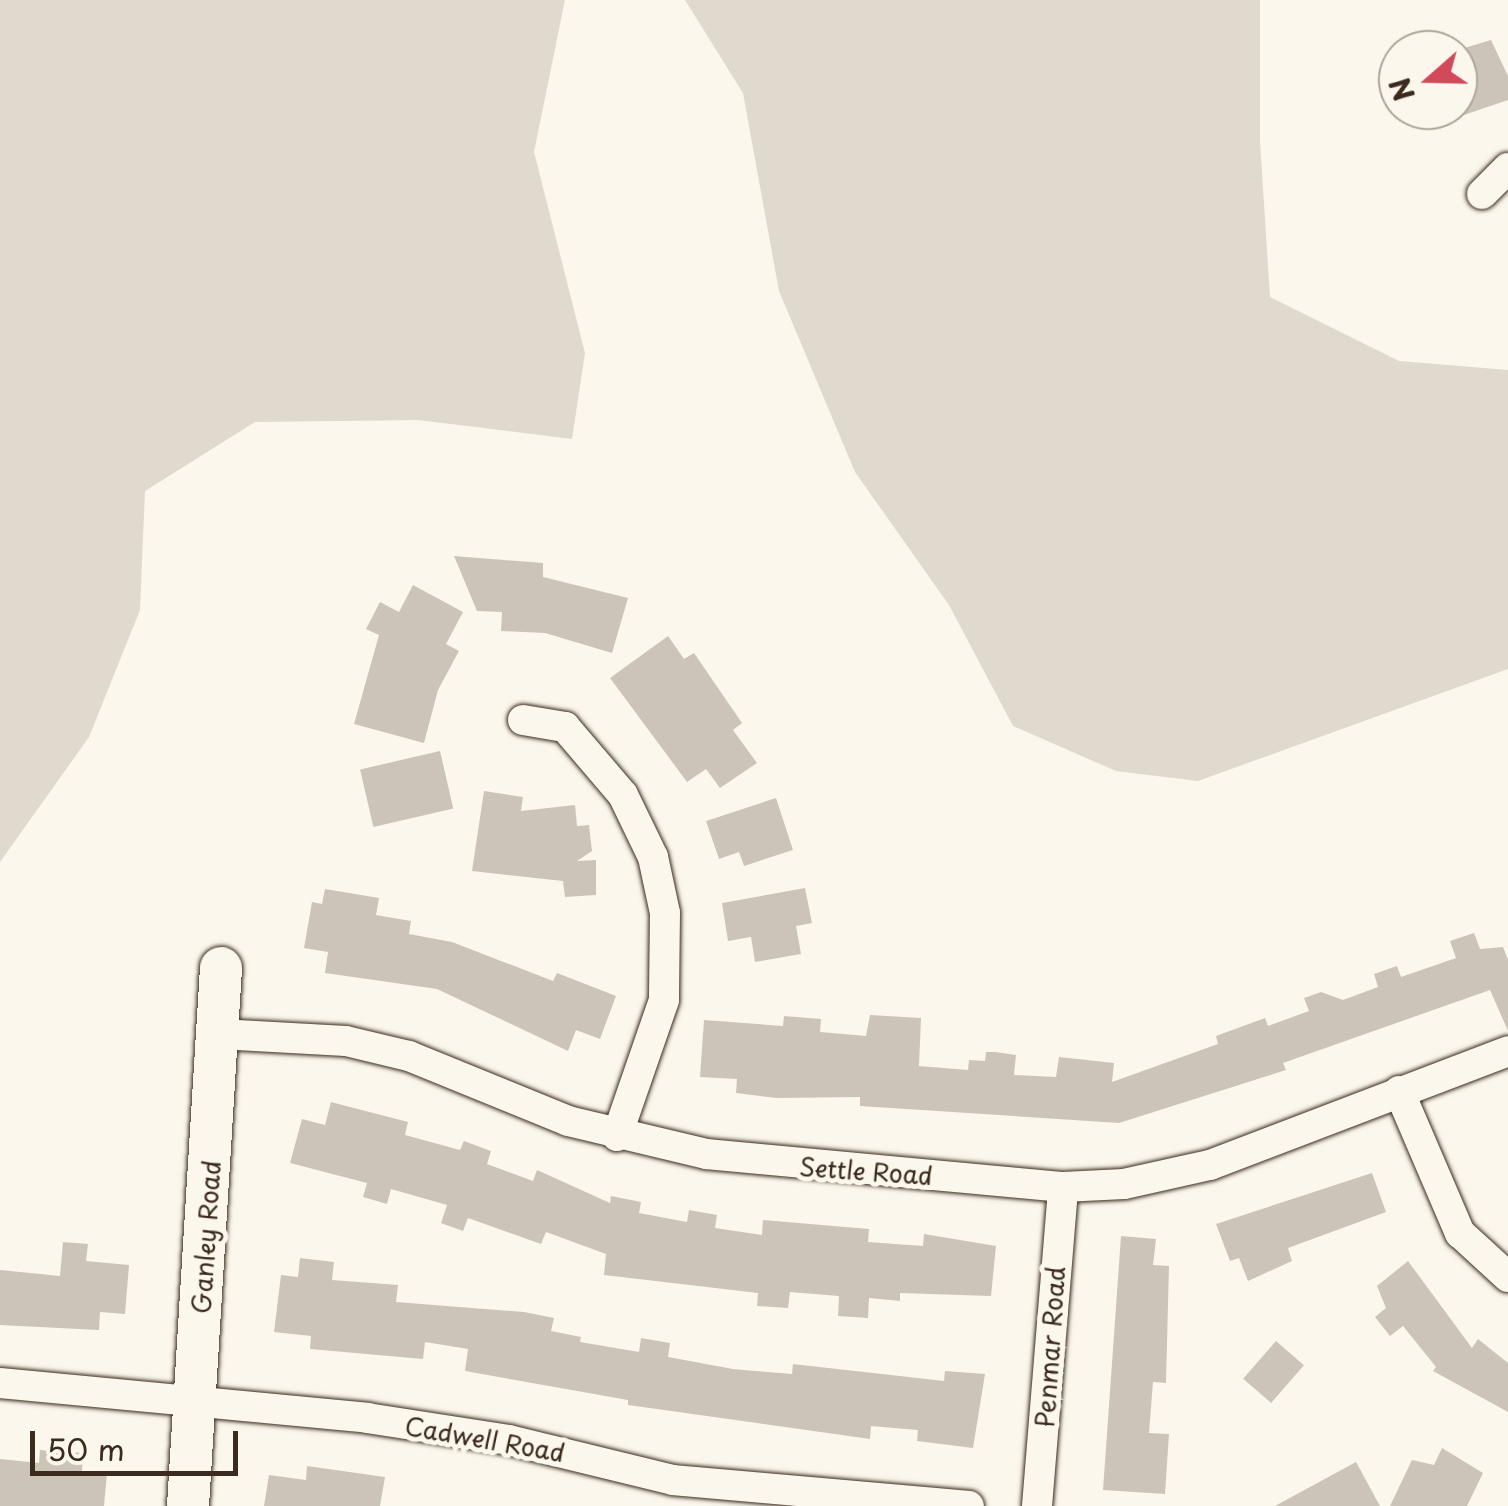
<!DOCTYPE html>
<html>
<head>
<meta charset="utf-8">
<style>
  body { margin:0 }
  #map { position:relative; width:1508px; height:1506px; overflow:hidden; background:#fbf7ec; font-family:"Playpen Sans",sans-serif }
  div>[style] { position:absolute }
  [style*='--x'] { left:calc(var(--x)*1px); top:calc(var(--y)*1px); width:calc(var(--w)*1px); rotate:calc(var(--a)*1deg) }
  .green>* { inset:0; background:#dfd9ce }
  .building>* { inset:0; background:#ccc4b9; transform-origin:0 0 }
  .roads { filter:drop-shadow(0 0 2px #3b2a1e) drop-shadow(0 0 2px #3b2a1e) }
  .street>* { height:30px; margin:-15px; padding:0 15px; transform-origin:15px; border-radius:15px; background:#fbf7ec }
  .secondary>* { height:42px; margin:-21px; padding:0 21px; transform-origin:21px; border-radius:21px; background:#fbf7ec }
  span { translate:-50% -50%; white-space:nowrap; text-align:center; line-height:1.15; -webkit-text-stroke:10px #fbf7ec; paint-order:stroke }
  .street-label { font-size:25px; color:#3b2a1e }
  .north { position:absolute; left:1378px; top:30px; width:100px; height:100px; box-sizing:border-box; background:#fbf7ec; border:2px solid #aea59a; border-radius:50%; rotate:250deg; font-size:28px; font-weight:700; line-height:40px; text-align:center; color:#3b2a1e }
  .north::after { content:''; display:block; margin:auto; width:35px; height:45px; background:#d1495b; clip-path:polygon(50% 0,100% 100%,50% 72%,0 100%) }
  .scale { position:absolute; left:30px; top:1431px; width:208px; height:45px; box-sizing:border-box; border:5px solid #3b2a1e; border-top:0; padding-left:12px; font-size:30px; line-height:35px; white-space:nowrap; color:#3b2a1e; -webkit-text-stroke:8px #fbf7ec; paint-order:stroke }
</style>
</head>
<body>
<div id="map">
  <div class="green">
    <i style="clip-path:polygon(0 0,565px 0,534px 152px,585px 353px,572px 439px,418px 420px,255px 422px,145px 491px,140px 610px,89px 737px,0 862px)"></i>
    <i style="clip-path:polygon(685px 0,1260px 0,1260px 141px,1270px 297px,1399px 361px,1508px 370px,1508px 669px,1198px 781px,1116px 771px,1013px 726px,949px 605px,855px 472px,779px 291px,743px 93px)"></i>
  </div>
  <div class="building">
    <i style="clip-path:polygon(1491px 40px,1508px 76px,1508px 100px,1458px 117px,1458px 50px)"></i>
    <i style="clip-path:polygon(454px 556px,543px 563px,543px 577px,628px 598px,612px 653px,545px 633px,501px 631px,502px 612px,477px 611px)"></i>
    <i style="clip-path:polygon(413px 585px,463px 612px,446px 644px,459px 651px,438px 690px,424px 743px,354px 724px,379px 635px,366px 629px,380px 602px,399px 612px)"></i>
    <i style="clip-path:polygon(668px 636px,684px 659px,694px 653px,742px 723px,733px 730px,757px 763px,720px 788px,706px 769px,687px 782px,610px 678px)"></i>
    <i style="left:440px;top:751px;width:59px;height:82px;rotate:77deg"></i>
    <i style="clip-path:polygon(484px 791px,523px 797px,521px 811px,575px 805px,577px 826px,589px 825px,592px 851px,577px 861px,596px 860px,596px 895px,565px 897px,563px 881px,472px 871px)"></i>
    <i style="clip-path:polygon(776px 798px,793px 850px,744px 866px,739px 852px,719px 859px,706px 821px)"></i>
    <i style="clip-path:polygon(805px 888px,812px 923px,796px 926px,801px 954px,755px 962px,751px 937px,728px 941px,722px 903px)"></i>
    <i style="clip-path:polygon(325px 889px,379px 898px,376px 915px,411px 921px,409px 934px,452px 942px,553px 981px,557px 973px,616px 996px,600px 1039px,576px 1030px,568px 1051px,437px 989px,325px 973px,328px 952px,304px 948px,312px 902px,322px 904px)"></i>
    <i style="clip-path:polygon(1474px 933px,1480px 949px,1503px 947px,1508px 960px,1508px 1031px,1490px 990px,1283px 1063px,1286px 1070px,1119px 1123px,860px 1106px,860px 1097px,776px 1098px,736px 1093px,737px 1079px,700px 1077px,704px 1020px,783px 1026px,784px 1016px,821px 1019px,820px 1032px,866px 1036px,870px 1015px,921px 1018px,919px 1066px,968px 1070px,969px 1060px,985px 1061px,986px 1052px,995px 1052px,1016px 1055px,1014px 1075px,1056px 1077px,1059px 1057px,1114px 1063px,1112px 1082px,1218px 1044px,1216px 1036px,1265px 1018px,1268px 1026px,1309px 1011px,1304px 998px,1321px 992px,1343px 1000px,1378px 987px,1374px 974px,1397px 966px,1401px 977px,1456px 958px,1450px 941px)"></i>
    <i style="clip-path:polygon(331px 1102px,408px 1122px,405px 1135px,460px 1150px,464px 1141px,491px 1151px,487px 1164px,533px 1181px,537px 1170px,610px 1203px,611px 1196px,641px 1202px,639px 1213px,687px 1222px,689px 1210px,717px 1215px,715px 1228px,762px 1235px,763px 1220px,869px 1229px,868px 1242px,923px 1246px,924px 1234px,996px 1246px,991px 1296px,900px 1293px,900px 1301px,869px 1298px,868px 1318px,838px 1316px,839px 1296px,790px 1292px,788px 1308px,757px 1306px,758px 1293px,604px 1275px,606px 1254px,546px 1232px,541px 1244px,468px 1218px,463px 1231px,441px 1223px,447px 1205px,391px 1189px,387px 1204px,363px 1197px,367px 1183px,290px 1163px,302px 1119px,325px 1125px)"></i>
    <i style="clip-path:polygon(1372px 1173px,1386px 1212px,1288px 1248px,1292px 1261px,1248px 1281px,1239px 1258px,1230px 1261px,1216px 1224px)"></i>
    <i style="clip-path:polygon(1121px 1236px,1156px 1239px,1153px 1265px,1169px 1266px,1166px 1383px,1153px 1382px,1149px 1433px,1169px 1434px,1165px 1494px,1103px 1490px)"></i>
    <i style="clip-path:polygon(63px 1242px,88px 1244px,86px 1261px,129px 1265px,125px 1314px,100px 1312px,99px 1330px,0 1325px,0 1270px,60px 1276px)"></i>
    <i style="clip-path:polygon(300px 1258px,334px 1262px,332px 1280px,398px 1285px,396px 1302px,524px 1312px,554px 1318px,551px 1331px,581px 1337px,580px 1342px,639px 1352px,641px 1338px,670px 1343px,668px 1357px,733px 1369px,792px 1374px,793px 1364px,944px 1381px,945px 1371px,985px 1374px,973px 1448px,917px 1441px,918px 1430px,871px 1426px,870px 1439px,628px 1405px,628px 1400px,465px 1371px,468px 1349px,425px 1342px,423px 1359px,310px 1349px,311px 1336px,274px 1332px,281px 1275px,298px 1277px)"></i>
    <i style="clip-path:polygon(1408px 1261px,1472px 1348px,1478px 1339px,1508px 1363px,1508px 1412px,1433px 1371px,1436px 1367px,1403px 1326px,1390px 1336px,1375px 1317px,1386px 1308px,1377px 1286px)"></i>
    <i style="left:1276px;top:1341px;width:37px;height:50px;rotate:41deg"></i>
    <i style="clip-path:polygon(1442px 1448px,1483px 1473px,1467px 1506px,1390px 1506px,1412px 1460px,1434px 1465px)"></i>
    <i style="clip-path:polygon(40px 1450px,83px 1453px,82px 1471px,107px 1473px,104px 1506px,0 1506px,0 1459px,39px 1463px)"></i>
    <i style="clip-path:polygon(1356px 1462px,1380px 1506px,1275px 1506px)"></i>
    <i style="clip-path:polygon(307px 1466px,385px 1477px,380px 1506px,264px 1506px,269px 1475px,306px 1480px)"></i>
  </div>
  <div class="roads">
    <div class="street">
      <i style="--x:1482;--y:194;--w:37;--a:-45"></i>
      <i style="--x:523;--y:720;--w:43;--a:9.5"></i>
      <i style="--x:565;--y:727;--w:89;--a:49.5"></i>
      <i style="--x:623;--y:795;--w:69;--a:64.2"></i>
      <i style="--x:653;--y:857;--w:57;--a:77.9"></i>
      <i style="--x:665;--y:913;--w:87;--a:90.7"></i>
      <i style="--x:664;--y:1000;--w:144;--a:109.1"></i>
      <i style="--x:219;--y:1034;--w:127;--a:3.2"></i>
      <i style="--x:346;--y:1041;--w:65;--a:13.4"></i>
      <i style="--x:409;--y:1056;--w:172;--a:22.2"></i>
      <i style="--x:568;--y:1121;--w:142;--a:13.4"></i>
      <i style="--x:706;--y:1154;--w:359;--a:5.3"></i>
      <i style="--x:1063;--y:1187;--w:61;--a:-2.8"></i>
      <i style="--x:1124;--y:1184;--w:88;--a:-12.5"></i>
      <i style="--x:1210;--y:1165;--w:319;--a:-20.9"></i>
      <i style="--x:1399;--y:1091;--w:155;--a:66.8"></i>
      <i style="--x:1460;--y:1233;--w:65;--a:42.5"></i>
      <i style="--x:0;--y:1383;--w:369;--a:5.4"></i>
      <i style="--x:367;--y:1418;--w:144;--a:8.8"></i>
      <i style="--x:509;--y:1440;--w:169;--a:13.7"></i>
      <i style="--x:673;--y:1480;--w:297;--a:5"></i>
      <i style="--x:1037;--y:1506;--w:320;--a:-85.3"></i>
    </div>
    <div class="secondary">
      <i style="--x:188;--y:1506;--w:539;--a:-86.49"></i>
    </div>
  </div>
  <div class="street-label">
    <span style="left:866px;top:1171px;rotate:4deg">Settle Road</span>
    <span style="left:206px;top:1237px;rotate:-86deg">Ganley Road</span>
    <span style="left:1050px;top:1347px;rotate:-86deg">Penmar Road</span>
    <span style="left:485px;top:1439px;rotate:10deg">Cadwell Road</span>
  </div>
  <div class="north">N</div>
  <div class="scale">50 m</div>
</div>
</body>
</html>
